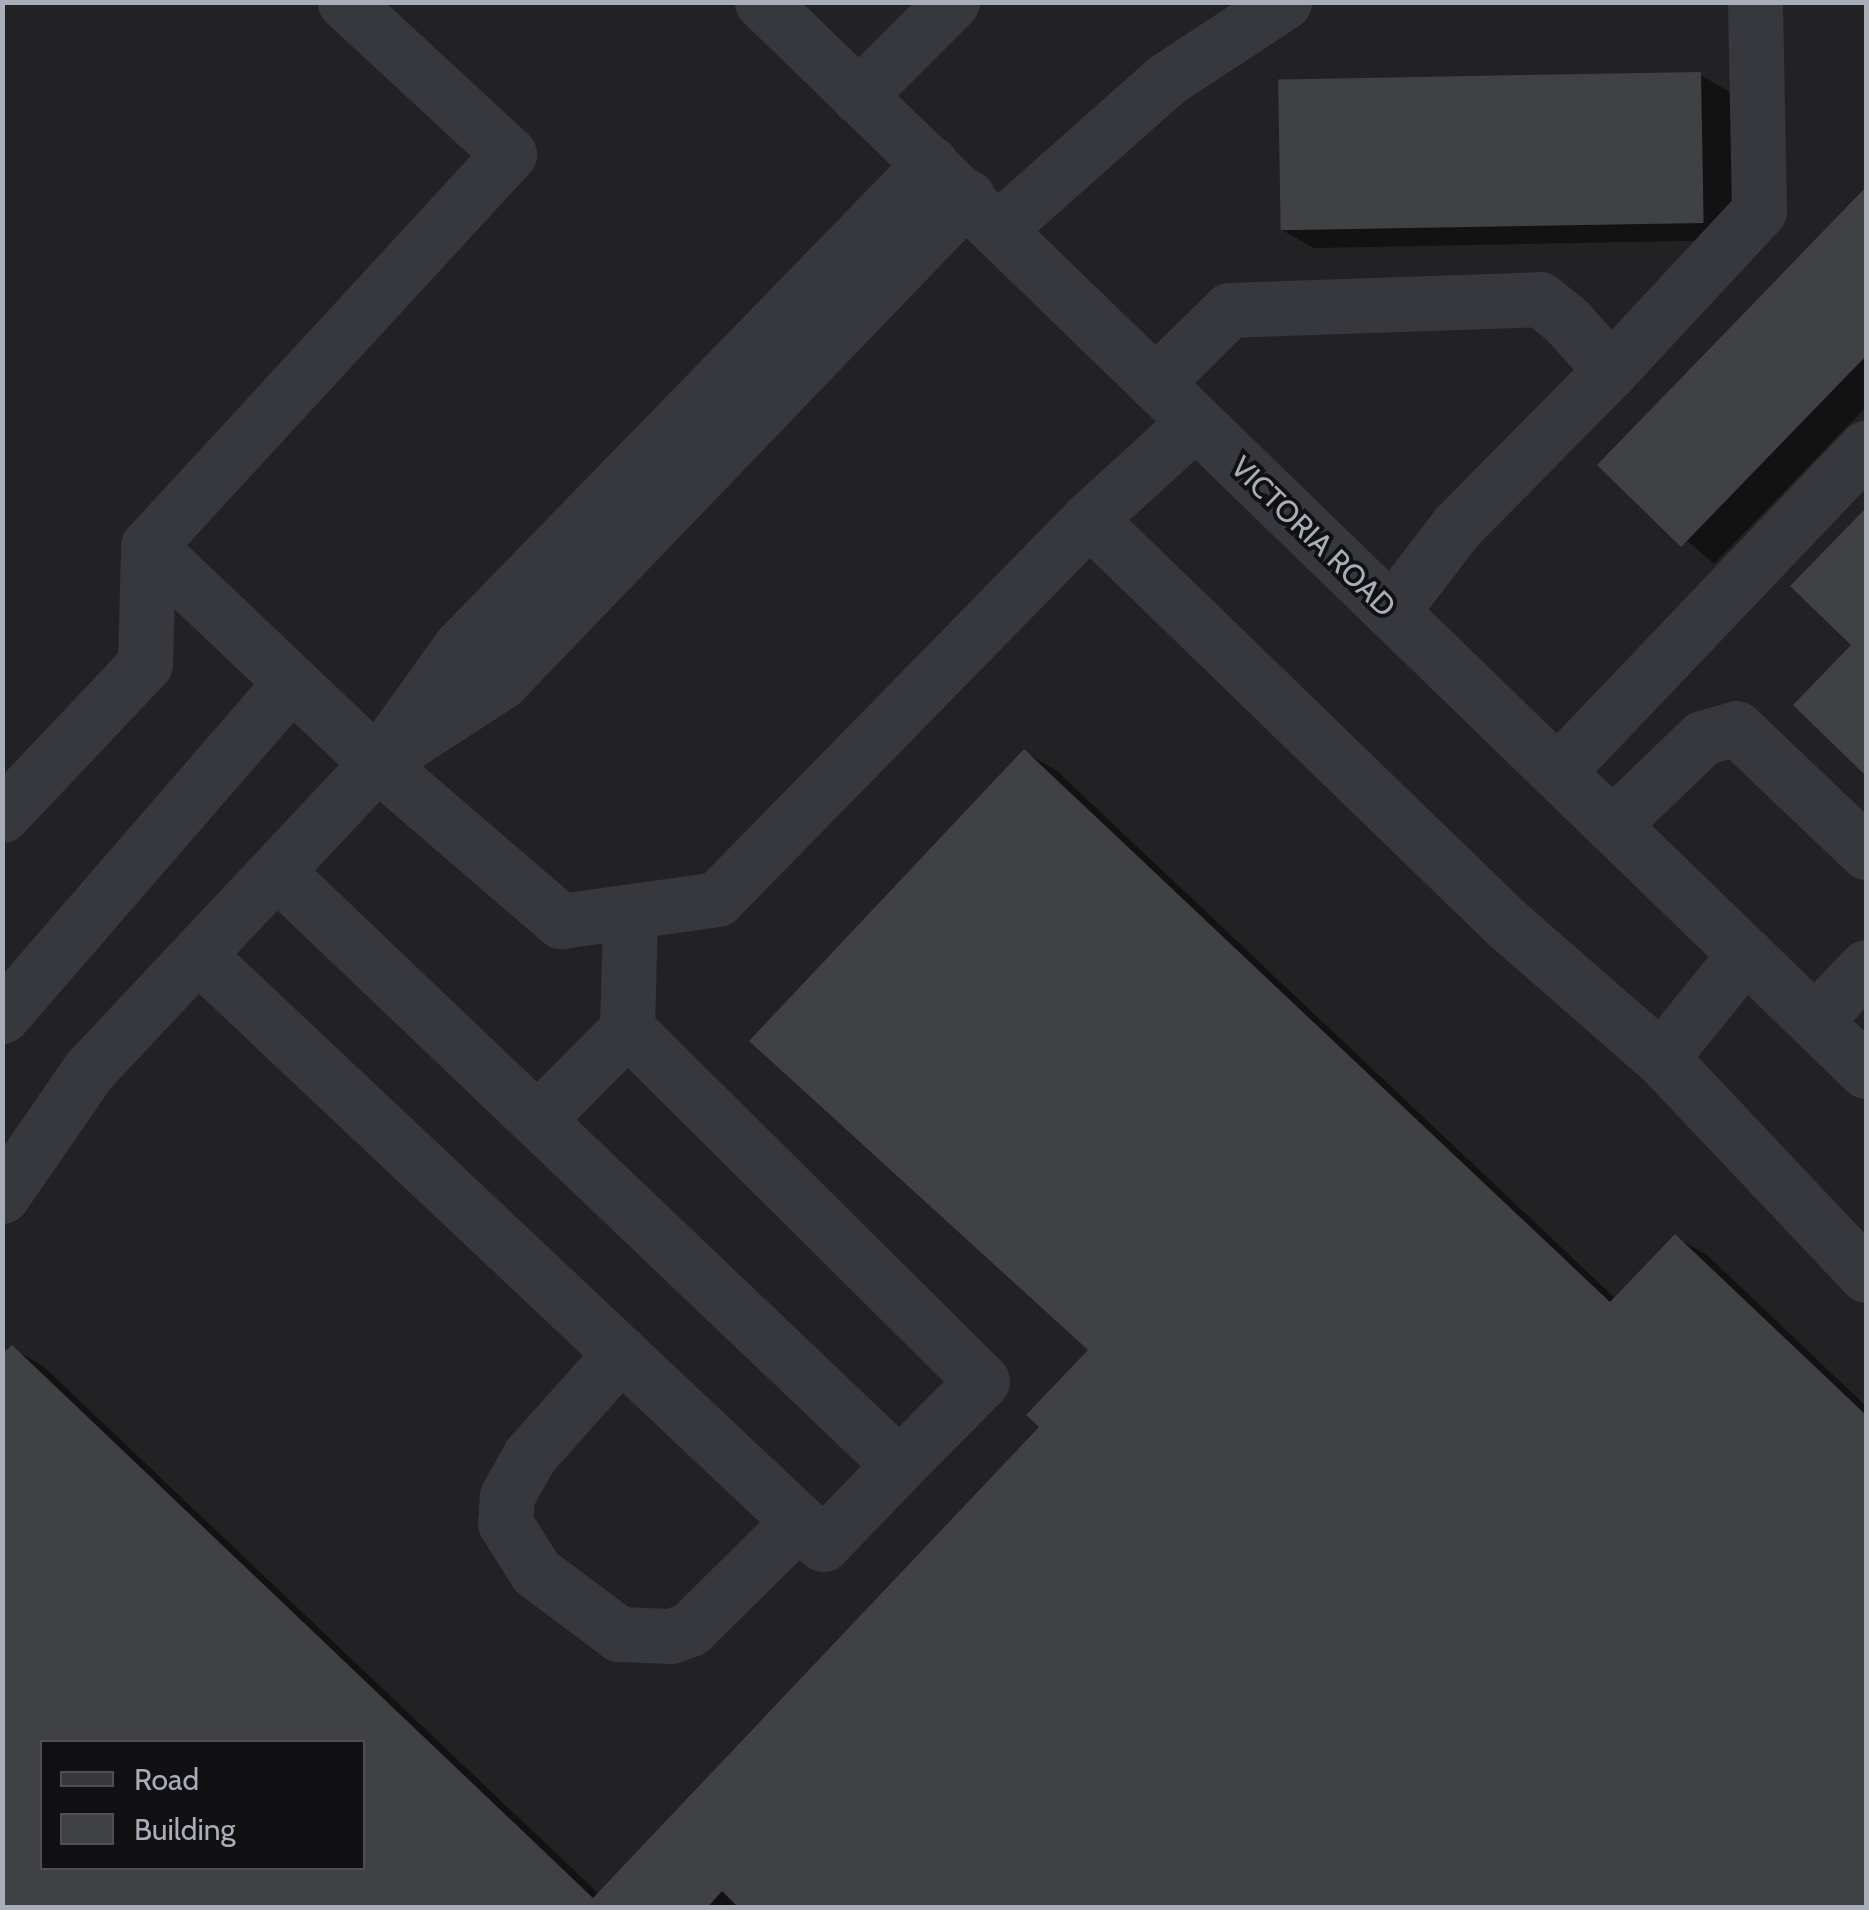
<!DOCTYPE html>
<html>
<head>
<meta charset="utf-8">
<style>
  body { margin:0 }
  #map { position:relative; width:1869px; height:1910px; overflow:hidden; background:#161618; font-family:Cabin,sans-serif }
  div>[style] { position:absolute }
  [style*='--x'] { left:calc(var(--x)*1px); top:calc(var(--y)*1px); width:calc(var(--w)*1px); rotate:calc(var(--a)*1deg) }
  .built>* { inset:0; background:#222225 }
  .shadow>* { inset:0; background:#0007 }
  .building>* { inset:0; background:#404145; transform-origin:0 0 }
  .minor>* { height:55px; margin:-27.5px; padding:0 27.5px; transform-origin:27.5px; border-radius:27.5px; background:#37383d }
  span { translate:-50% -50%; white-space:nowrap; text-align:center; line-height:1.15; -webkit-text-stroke:8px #111113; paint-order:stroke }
  .street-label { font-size:30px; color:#a8adb8 }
  .frame { position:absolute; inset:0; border:5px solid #a8adb8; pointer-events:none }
  .legend { position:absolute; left:40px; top:1740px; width:325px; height:130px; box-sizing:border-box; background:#111113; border:2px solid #4d4f55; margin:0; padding:12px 18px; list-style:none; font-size:30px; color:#a8adb8 }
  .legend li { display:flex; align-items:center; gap:20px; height:50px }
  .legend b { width:50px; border:2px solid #4d4f55 }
</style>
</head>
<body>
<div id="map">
  <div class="built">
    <i style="clip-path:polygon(evenodd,3px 3px,1866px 3px,1866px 1907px,3px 1908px,3px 3px,42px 1742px,362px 1742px,362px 1868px,42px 1868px,42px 1742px)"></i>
  </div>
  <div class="shadow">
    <i style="clip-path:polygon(1700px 75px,1732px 93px,1734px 240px,1314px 248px,1282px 230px)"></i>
    <i style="clip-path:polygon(1866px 190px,1866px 407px,1714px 564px,1600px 465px)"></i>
    <i style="clip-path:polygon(1866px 511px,1866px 773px,1796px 705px,1854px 645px,1794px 586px)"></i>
    <i style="clip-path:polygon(evenodd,1024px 752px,1056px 770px,1616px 1299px,1676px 1237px,1707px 1255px,1866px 1406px,1866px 1908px,2px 1908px,12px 1348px,44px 1367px,599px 1894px,1043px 1426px,1091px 1350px,1024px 752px,42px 1742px,362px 1742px,362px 1868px,42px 1868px,42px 1742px)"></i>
  </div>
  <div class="building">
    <i style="left:1701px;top:72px;width:151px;height:423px;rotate:89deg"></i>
    <i style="clip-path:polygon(1866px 187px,1866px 356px,1681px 547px,1597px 465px)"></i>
    <i style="clip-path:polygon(1866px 508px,1866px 776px,1793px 705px,1851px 645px,1790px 586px)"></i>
    <i style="clip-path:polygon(evenodd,1024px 749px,1610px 1302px,1675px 1234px,1866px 1415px,1866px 1908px,739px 1908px,722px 1891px,707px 1908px,2px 1908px,2px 1354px,12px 1345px,593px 1898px,1039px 1427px,1026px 1415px,1088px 1350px,749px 1041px,1024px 749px,42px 1742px,362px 1742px,362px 1868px,42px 1868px,42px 1742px)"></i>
  </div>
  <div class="minor">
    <i style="--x:762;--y:2;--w:1537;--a:44.08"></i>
    <i style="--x:858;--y:96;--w:133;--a:-45"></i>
    <i style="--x:999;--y:228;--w:225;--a:-41.6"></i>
    <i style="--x:1167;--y:79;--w:140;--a:-33.3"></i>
    <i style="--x:1611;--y:370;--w:217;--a:-47.1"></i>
    <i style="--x:1759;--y:211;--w:209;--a:-91.1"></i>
    <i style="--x:1155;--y:383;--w:104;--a:-44.6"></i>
    <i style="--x:1229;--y:310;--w:311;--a:-2"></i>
    <i style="--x:1540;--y:299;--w:33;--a:39"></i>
    <i style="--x:1566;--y:320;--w:67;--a:48"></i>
    <i style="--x:1611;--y:370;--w:219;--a:134.6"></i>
    <i style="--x:1457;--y:526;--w:108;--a:127.5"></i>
    <i style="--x:1194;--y:423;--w:142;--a:137.6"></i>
    <i style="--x:1089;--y:519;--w:581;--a:44.09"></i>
    <i style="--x:1506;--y:923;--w:206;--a:41.1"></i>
    <i style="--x:1661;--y:1058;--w:134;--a:-51.1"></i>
    <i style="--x:148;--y:546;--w:315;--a:43.5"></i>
    <i style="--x:377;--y:763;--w:243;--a:40.7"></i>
    <i style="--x:561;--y:921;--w:158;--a:-8"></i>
    <i style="--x:717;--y:899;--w:532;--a:-45.61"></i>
    <i style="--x:404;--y:745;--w:116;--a:-33"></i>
    <i style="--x:501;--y:682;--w:673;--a:-46.14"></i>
    <i style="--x:1557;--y:772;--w:448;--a:-46.4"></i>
    <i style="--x:2;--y:815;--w:208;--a:-46.6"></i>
    <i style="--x:145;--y:664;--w:118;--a:-88.5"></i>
    <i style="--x:148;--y:546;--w:533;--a:-47.36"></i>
    <i style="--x:509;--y:154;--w:224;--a:-137.2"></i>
    <i style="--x:1612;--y:825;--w:125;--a:-44"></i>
    <i style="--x:1702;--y:738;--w:35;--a:-16"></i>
    <i style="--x:1736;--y:728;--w:180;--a:43.6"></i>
    <i style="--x:277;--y:872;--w:859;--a:43.63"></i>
    <i style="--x:899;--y:1465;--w:118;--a:-45.3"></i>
    <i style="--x:982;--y:1381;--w:500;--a:-135.2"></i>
    <i style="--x:627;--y:1029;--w:117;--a:-88.5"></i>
    <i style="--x:199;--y:956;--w:857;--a:43.3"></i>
    <i style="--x:823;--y:1544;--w:110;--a:-46.1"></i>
    <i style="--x:2;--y:1016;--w:442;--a:-49.1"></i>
    <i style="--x:1814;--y:1021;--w:75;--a:-46.1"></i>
    <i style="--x:1661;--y:1058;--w:299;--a:46.6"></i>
    <i style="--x:537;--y:1120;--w:128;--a:-45.3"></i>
    <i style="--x:2;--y:1196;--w:153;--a:-55.4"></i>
    <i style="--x:89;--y:1070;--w:421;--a:-46.8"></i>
    <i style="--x:377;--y:763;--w:143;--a:-54.4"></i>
    <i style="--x:460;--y:647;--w:675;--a:-45.78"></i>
    <i style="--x:621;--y:1353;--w:137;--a:131.7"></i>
    <i style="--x:530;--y:1455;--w:47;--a:119.3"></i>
    <i style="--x:507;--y:1496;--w:27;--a:94"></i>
    <i style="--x:505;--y:1523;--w:58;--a:57.7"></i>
    <i style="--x:536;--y:1572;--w:104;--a:36.8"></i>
    <i style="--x:619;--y:1634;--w:52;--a:2.2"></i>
    <i style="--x:671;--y:1636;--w:20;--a:-20"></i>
    <i style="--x:690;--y:1629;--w:153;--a:-44.7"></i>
  </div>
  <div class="street-label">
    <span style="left:1313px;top:537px;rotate:44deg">VICTORIA ROAD</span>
  </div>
  <div class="frame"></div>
  <ul class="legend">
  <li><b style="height:12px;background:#37383d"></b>Road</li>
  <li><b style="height:28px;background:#404145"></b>Building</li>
  </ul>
</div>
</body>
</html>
